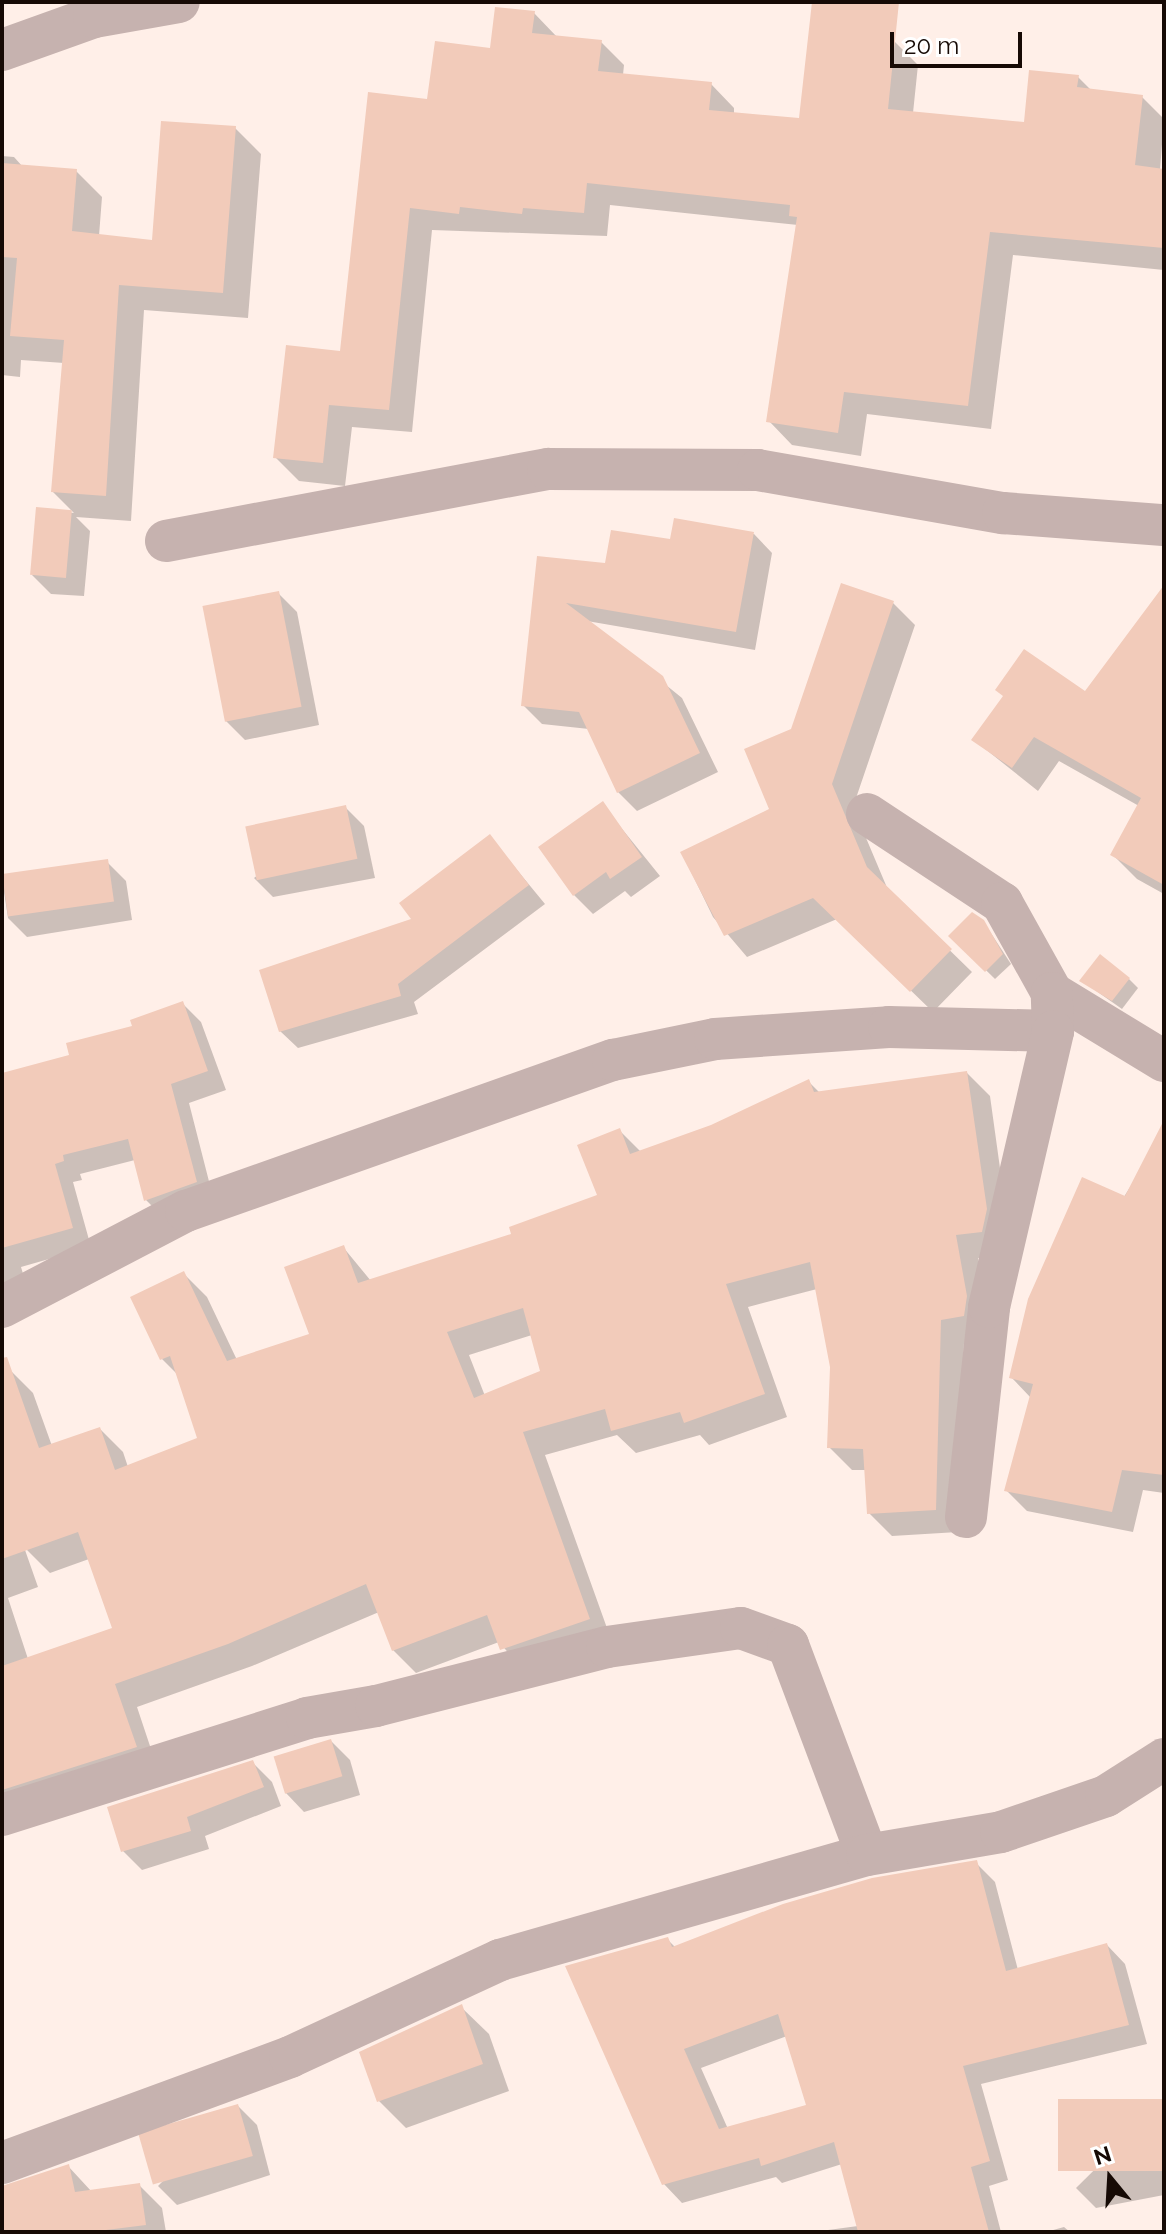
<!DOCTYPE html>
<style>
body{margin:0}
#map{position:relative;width:1166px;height:2234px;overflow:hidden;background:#ffefe8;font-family:Raleway,sans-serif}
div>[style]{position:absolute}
.shadow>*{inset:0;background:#0003}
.building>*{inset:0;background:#f2cbba;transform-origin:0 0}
.street>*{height:42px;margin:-21px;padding:0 21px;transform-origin:21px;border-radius:21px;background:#c6b2af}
span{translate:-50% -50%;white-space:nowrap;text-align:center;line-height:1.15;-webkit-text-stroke:7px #fff;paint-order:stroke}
.frame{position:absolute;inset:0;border:4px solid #160a05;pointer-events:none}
.north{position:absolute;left:1070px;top:2138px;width:80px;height:80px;-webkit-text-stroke:6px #fff;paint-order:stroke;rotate:342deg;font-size:22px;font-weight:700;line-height:32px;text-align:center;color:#160a05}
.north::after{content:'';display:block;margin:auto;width:28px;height:36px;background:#160a05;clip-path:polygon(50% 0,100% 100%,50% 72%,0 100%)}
.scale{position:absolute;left:890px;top:32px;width:132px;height:36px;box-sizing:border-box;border:4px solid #160a05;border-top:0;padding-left:10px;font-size:24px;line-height:28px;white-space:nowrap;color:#160a05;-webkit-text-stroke:6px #fff;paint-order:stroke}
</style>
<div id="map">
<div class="shadow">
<i style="clip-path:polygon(534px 13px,558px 38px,601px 42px,624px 65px,623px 75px,711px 84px,734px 108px,734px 114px,801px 120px,894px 41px,918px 65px,913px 113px,1025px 124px,1078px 77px,1092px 91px,1142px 97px,1164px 119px,1160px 170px,1164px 171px,1164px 270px,1013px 255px,991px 429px,867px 414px,861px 456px,792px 445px,769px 421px,798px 225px,610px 205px,607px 236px,432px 230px,412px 432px,352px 427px,345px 486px,299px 481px,275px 457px,341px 353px,429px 101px)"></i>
<i style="clip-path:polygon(235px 128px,261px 154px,248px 318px,144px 310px,131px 521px,76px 517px,90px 531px,84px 596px,51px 594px,32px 575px,38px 509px,74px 513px,53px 492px,64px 363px,21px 360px,20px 377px,2px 375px,2px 156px,14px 157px,23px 167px,76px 171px,102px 197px,99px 236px,154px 242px)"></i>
<i style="clip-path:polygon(754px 534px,772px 553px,755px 650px,587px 621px,682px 698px,718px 772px,637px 811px,618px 792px,589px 729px,542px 724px,523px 705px,538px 558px,607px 565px,672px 542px)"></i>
<i style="clip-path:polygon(842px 585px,893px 603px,915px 625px,853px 807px,888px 890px,972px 972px,933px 1012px,837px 919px,747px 957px,713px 917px,682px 853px,772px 810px)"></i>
<i style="clip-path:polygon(278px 593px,297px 612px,319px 725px,245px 740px,226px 721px)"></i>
<i style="clip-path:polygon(1164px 614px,1164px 894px,1137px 879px,1112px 854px,1139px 806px,1059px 761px,1038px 791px,974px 740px,1085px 694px)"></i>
<i style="clip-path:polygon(602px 804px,660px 876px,631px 897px,625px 891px,593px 914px,574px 895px)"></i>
<i style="clip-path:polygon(345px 807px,364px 826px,375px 878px,273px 897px,254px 878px)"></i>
<i style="clip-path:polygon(490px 837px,545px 904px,414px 1002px,418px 1014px,298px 1048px,280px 1031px,414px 920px)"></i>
<i style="clip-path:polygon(107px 862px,126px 881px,132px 920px,27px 937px,8px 918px,2px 878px)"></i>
<i style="clip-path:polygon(983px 921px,1011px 964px,995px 979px,951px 936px)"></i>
<i style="clip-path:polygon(1129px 979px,1138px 988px,1122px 1009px,1082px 981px)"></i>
<i style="clip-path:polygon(182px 1003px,201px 1022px,226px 1090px,189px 1103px,214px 1201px,165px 1219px,146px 1200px,135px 1160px,80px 1174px,82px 1180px,73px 1182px,91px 1247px,21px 1267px,27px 1287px,2px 1294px,2px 1075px,72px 1057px)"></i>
<i style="clip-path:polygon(evenodd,967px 1073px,990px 1096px,1009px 1233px,1004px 1255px,978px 1258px,989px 1320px,986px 1339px,964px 1343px,958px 1532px,892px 1536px,869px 1513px,866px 1470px,852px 1470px,829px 1447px,832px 1367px,817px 1289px,748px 1307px,787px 1417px,709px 1445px,700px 1435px,636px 1453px,617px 1435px,545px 1455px,612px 1642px,525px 1672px,499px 1642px,416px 1673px,393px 1650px,379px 1612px,252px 1666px,137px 1707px,158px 1770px,2px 1822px,2px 1527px,25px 1550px,38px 1587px,8px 1598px,28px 1659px,115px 1630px,89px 1559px,50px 1573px,27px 1550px,2px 1481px,2px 1373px,10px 1370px,33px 1393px,52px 1446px,100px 1429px,123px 1452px,128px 1467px,199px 1439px,179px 1376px,162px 1359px,184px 1274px,207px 1297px,237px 1360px,311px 1336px,343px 1247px,371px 1281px,514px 1236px,600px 1196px,619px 1130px,641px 1152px,712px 1127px,808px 1081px,820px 1093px,967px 1073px,532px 1335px,543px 1372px,485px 1396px,469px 1355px,532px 1335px)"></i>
<i style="clip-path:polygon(1164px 1133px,1164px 1493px,1143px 1490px,1133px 1532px,1027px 1511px,1006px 1490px,1031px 1398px,1011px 1377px)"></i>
<i style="clip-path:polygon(331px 1741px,350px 1760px,360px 1795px,304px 1812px,286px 1793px)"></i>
<i style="clip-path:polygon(253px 1763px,272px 1782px,281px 1806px,205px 1836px,209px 1849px,142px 1870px,123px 1851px)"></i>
<i style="clip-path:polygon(evenodd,976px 1863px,995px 1882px,1018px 1970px,1107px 1945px,1125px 1964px,1147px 2044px,981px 2084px,1008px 2180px,989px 2186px,1001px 2232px,813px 2232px,858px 2226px,842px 2164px,782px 2183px,776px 2177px,682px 2203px,664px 2184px,667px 1939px,675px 1947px,976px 1863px,787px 2036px,809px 2107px,728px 2129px,701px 2068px,787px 2036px)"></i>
<i style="clip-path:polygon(461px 2007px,489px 2034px,509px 2091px,406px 2128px,379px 2101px)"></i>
<i style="clip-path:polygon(1164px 2101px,1164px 2195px,1096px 2208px,1076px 2188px)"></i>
<i style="clip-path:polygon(238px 2106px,257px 2125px,270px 2175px,177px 2205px,158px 2186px)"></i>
<i style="clip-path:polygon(68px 2166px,92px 2192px,139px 2185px,162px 2208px,166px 2232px,2px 2232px,2px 2188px)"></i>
<i style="clip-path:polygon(1064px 2227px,1070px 2232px,1046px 2232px)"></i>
</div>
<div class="building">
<i style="clip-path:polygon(812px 2px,899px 2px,888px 109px,1024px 122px,1029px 70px,1079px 75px,1077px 87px,1143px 95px,1135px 165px,1164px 169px,1164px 248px,990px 232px,968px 406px,844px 392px,838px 433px,766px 422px,797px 217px,789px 216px,790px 205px,587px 183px,584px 213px,523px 208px,522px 214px,460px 207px,459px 214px,410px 208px,389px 410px,329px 405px,323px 463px,273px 458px,286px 345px,340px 351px,368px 92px,427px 99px,435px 41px,490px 48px,495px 7px,535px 11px,532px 33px,602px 40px,598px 71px,712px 82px,709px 110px,799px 118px)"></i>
<i style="clip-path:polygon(161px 121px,236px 126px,223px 293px,119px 285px,106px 496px,51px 492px,64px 340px,10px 336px,17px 258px,2px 257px,2px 163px,77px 169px,72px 231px,152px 240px)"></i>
<i style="left:36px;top:507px;width:36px;height:68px;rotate:5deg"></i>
<i style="clip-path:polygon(674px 518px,754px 532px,736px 632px,566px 603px,663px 676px,700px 753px,617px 793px,579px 712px,521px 706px,537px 556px,605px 563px,611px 530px,670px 539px)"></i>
<i style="clip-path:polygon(841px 583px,894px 601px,832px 784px,867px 867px,952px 949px,910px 992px,813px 898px,724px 936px,680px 852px,769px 809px,744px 749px,791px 729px)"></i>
<i style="clip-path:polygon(1164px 585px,1164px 885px,1110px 855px,1141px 798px,1034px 737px,1012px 768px,971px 740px,1003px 696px,995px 690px,1024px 649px,1085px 691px)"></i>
<i style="left:279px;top:591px;width:118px;height:78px;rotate:79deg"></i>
<i style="clip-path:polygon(603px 801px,642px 857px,610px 879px,606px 872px,573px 896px,538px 847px)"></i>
<i style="left:346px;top:805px;width:55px;height:103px;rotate:78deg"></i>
<i style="clip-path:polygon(490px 834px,529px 885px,398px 984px,401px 996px,279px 1032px,259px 970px,411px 919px,399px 903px)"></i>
<i style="left:108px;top:859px;width:43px;height:107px;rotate:82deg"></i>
<i style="clip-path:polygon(972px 912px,984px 920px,1003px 954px,985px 972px,948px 936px)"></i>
<i style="clip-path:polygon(1100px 954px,1130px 978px,1112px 1001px,1079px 981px)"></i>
<i style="clip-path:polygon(183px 1001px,208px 1071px,171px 1084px,197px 1182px,144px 1201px,128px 1139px,63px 1155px,64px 1161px,55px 1164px,73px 1228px,2px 1248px,2px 1073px,69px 1055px,66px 1043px,132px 1026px,130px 1020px)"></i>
<i style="clip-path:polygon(evenodd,967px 1071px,987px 1209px,982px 1232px,956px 1235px,967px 1296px,964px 1316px,941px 1320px,936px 1510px,867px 1514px,863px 1449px,827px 1448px,830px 1367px,810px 1262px,726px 1284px,765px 1394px,684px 1423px,680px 1412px,611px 1431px,605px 1409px,523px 1432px,590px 1619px,500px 1650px,487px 1615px,392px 1651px,366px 1584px,228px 1644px,115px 1684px,137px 1747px,2px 1790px,2px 1666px,112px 1628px,78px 1532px,2px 1559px,2px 1358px,7px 1357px,39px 1448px,100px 1427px,115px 1470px,197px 1438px,170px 1356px,160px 1360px,130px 1297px,184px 1271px,227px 1361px,309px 1334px,284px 1267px,344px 1245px,358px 1283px,511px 1234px,509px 1227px,597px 1195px,577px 1145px,620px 1128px,630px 1154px,711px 1125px,809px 1079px,814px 1092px,967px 1071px,523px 1308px,540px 1371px,474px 1398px,447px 1332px,523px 1308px)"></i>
<i style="clip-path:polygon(1164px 1120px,1164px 1475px,1122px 1470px,1112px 1512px,1004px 1491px,1033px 1384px,1009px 1378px,1028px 1299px,1082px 1177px,1125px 1196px)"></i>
<i style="left:331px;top:1739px;width:39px;height:60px;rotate:73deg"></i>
<i style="clip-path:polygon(253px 1760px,264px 1787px,187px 1817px,191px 1831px,121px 1852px,107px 1807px)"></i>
<i style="clip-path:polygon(evenodd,977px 1860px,1006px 1971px,1107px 1943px,1129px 2025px,963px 2066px,990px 2161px,971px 2167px,989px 2232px,858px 2232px,834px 2142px,761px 2166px,759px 2158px,662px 2185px,565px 1966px,668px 1937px,672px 1947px,783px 1904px,872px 1878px,977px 1860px,778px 2014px,806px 2105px,719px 2129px,684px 2049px,778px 2014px)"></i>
<i style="clip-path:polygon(462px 2004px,483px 2064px,377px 2102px,359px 2052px)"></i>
<i style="left:1164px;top:2099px;width:72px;height:106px;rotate:90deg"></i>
<i style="left:238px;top:2104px;width:54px;height:104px;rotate:74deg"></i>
<i style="clip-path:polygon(69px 2164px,75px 2192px,140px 2183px,146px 2225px,90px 2232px,2px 2232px,2px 2186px)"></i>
</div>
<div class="street">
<i style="left:2px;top:50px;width:98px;rotate:-19.7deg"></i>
<i style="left:94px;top:17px;width:86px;rotate:-10deg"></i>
<i style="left:166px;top:541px;width:389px;rotate:-10.7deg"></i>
<i style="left:548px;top:469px;width:210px;rotate:0.3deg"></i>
<i style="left:758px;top:470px;width:249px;rotate:10deg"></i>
<i style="left:1003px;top:513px;width:161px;rotate:4.3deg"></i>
<i style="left:867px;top:814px;width:162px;rotate:33.4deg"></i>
<i style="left:1002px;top:903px;width:103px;rotate:60.9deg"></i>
<i style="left:1052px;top:993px;width:131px;rotate:31.3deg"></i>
<i style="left:2px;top:1307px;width:208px;rotate:-27.6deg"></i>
<i style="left:186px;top:1211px;width:453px;rotate:-19.5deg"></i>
<i style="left:613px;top:1060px;width:104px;rotate:-11.6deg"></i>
<i style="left:715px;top:1039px;width:174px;rotate:-3.9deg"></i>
<i style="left:889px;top:1027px;width:164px;rotate:1.4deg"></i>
<i style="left:1053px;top:1031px;width:38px;rotate:-92deg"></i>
<i style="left:966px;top:1517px;width:211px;rotate:-83.7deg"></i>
<i style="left:989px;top:1307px;width:283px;rotate:-76.9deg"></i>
<i style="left:2px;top:1815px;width:320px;rotate:-17.6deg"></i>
<i style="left:307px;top:1718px;width:70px;rotate:-9.9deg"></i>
<i style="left:376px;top:1706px;width:238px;rotate:-14.3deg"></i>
<i style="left:607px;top:1647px;width:135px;rotate:-8.1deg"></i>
<i style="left:741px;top:1628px;width:50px;rotate:19.9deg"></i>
<i style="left:788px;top:1645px;width:224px;rotate:69.4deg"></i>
<i style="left:2px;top:2163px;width:307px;rotate:-20.2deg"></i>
<i style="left:290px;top:2057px;width:231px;rotate:-24.8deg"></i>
<i style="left:500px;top:1960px;width:382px;rotate:-16deg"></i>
<i style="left:867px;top:1855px;width:136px;rotate:-9.7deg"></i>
<i style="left:1001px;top:1832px;width:111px;rotate:-18.9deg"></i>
<i style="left:1106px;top:1796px;width:69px;rotate:-32.5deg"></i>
</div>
<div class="frame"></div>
<div class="north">N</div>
<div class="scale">20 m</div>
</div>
